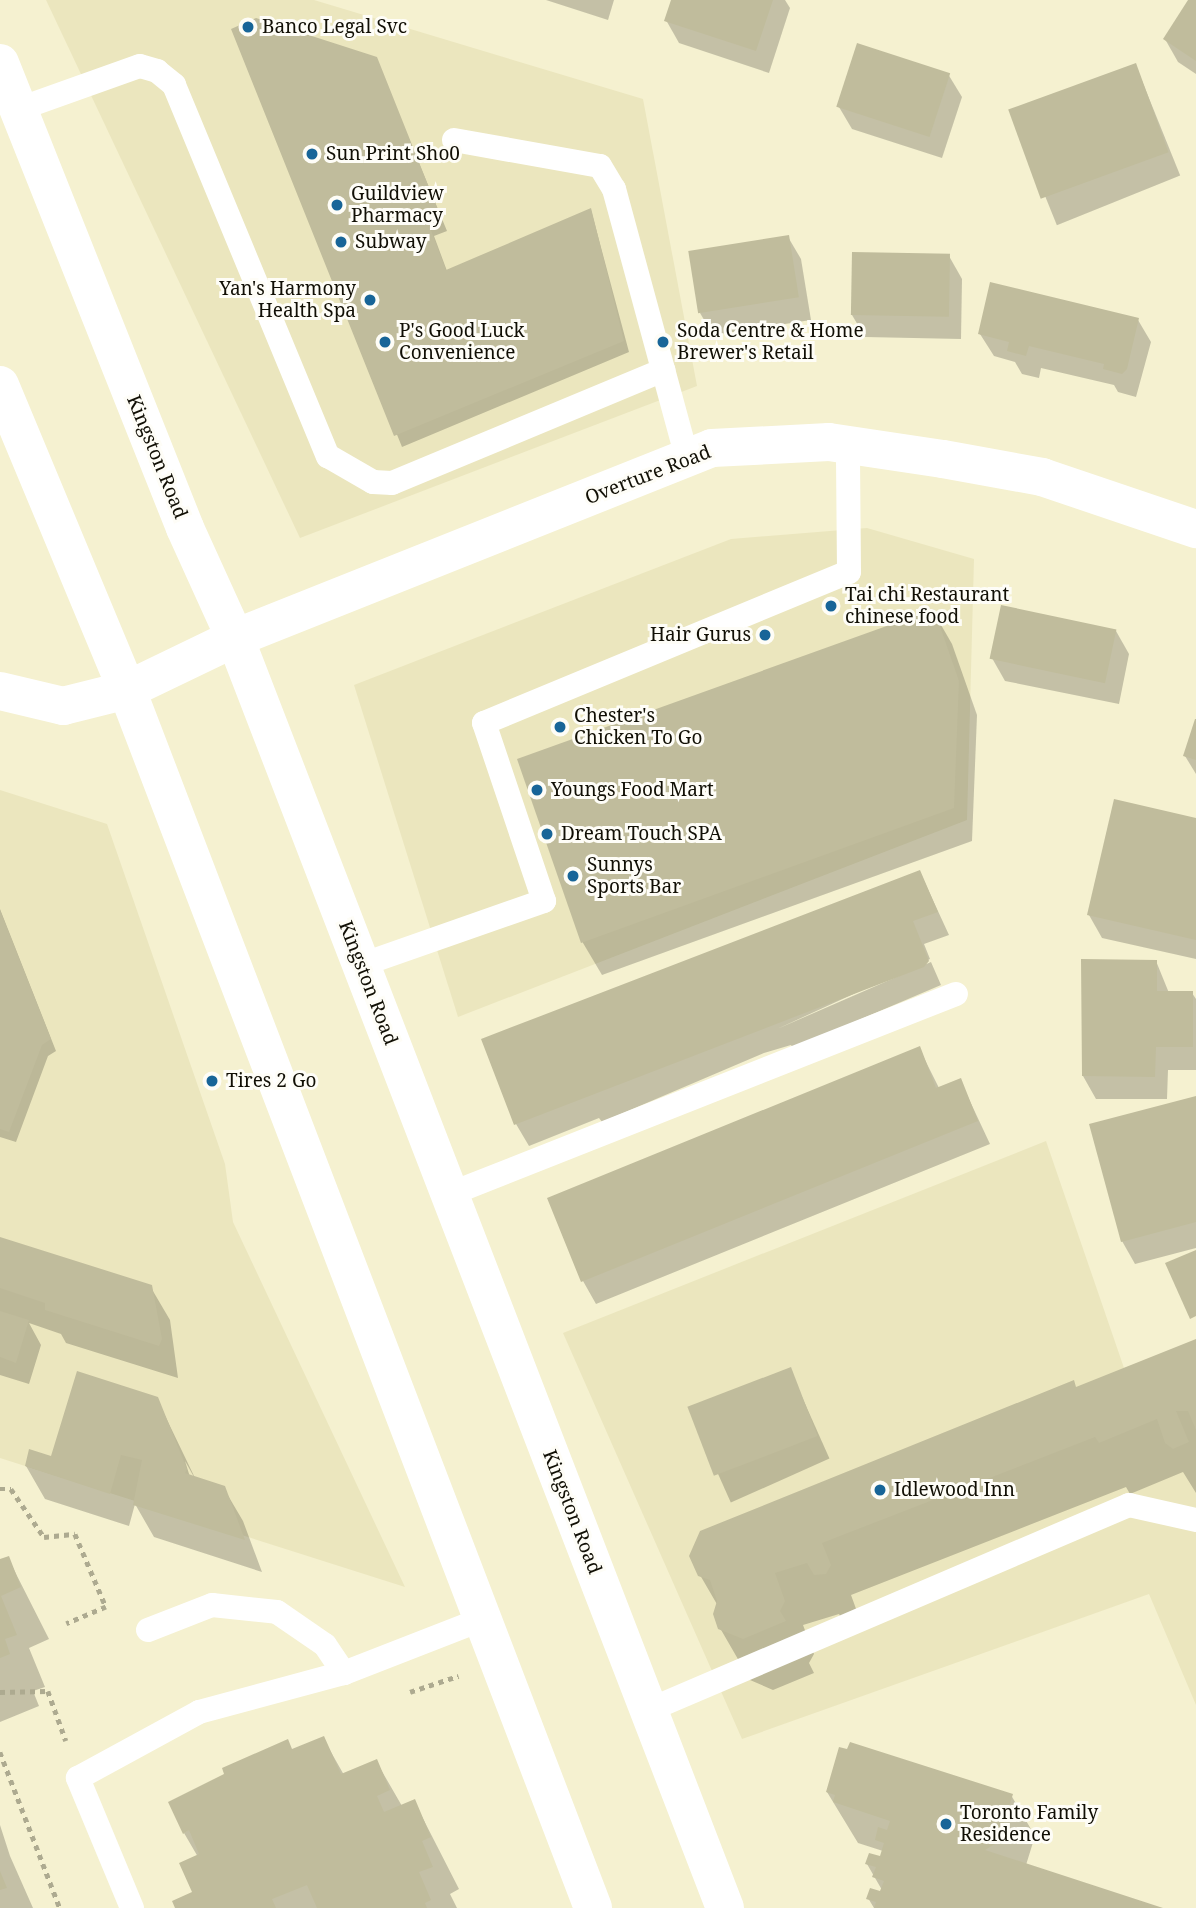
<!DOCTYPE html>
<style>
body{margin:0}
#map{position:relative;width:1196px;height:1908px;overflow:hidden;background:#f5f1d0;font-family:"Noto Serif",serif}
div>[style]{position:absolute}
.built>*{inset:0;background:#ebe6be}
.shadow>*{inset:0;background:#0003;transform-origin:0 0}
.building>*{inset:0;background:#c0bc9c;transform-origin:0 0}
.path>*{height:4.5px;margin-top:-2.25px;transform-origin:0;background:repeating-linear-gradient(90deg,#adaa90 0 5px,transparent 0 10px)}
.service>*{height:24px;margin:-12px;padding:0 12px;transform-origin:12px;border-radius:12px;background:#fff}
.minor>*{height:38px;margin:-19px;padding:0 19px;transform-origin:19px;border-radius:19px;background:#fff}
.primary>*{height:38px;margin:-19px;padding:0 19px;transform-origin:19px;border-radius:19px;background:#fff}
.dots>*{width:19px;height:19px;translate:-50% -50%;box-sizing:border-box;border:4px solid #fefdf7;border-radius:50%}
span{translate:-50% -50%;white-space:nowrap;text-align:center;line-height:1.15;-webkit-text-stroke:6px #fefdf7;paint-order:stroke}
.poi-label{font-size:19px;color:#110f05}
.left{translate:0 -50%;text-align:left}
.right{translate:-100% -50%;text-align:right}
.street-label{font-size:19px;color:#110f05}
</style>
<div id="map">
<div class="built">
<i style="clip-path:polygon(46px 0,314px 0,643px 99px,697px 386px,300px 538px)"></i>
<i style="clip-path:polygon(867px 528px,974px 559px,967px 820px,458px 1017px,354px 685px,731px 539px)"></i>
<i style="clip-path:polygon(0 790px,107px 824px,225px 1164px,233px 1222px,405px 1587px,0 1458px)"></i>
<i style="clip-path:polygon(1046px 1141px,1124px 1368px,1196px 1342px,1196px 1705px,1149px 1594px,742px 1739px,563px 1333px)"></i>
</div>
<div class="shadow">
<i style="clip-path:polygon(546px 0,614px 0,608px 20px)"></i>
<i style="clip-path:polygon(672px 0,785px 0,790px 8px,769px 73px,679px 43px,666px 20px)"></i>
<i style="clip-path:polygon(1190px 0,1196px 0,1196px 74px,1178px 62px,1165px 39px)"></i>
<i style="clip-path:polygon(233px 29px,376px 59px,447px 231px,434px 236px,447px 271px,591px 210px,629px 352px,402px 447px)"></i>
<i style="left:1136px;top:66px;width:118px;height:133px;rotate:68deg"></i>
<i style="clip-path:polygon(948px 74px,962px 97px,942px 158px,852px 129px,839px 107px)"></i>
<i style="clip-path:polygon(788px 237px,801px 259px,811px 320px,713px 335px,700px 313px)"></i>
<i style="clip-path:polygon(949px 256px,962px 279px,961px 339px,865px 337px,852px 315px)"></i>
<i style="clip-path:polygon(1138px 320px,1151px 342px,1136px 397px,1118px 392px,1114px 385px,1041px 368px,1039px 378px,1022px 374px,1015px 362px,994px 356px,980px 334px)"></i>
<i style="clip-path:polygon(933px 611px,952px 644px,977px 715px,972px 841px,602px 975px,583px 943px,519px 760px)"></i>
<i style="clip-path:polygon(1116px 631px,1129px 654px,1119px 704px,1005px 681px,992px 658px)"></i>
<i style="clip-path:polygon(1196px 723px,1196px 774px,1185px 756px)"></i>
<i style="clip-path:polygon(1196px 820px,1196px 959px,1102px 938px,1089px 915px)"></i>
<i style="clip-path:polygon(920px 872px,949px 935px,924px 944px,930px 959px,777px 1029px,931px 962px,941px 985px,793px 1048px,791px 1045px,764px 1053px,602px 1122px,599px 1118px,529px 1146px,516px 1124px)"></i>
<i style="clip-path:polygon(0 909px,56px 1051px,48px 1056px,16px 1142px,0 1137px)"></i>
<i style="clip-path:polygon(1156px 961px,1169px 993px,1192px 993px,1196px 999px,1196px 1070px,1168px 1070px,1167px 1099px,1096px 1099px,1083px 1076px)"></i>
<i style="clip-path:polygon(919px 1048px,939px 1088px,960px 1080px,990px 1144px,596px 1304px,583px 1281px)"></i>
<i style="clip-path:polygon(1196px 1098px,1196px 1248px,1135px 1264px,1122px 1241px)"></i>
<i style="clip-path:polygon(0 1238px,150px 1286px,170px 1320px,178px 1378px,66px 1343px,61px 1334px,29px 1323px,41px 1345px,29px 1384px,0 1375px)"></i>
<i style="clip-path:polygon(1196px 1340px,1196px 1493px,1183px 1472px,1130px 1494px,1126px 1487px,851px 1595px,859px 1617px,845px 1626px,839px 1614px,803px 1625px,814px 1654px,809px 1663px,814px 1673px,773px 1690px,750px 1680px,720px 1628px,718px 1606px,700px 1575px,1076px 1388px)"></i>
<i style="left:790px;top:1370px;width:97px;height:108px;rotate:66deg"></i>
<i style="clip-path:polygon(evenodd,157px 1399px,195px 1478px,223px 1487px,243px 1521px,262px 1572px,154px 1537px,135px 1504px,129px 1526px,45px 1499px,26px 1466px,52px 1458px,157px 1399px,185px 1461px,194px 1477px,190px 1477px,185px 1461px)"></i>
<i style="clip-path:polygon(8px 1558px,49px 1639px,29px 1648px,45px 1687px,33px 1691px,39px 1706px,0 1722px,0 1561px)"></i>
<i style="clip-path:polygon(323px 1738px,344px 1775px,376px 1761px,402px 1806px,414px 1801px,459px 1889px,450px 1894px,457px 1908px,177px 1908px,195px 1893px,198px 1857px,184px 1833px,293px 1751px)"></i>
<i style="clip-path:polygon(827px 1792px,1011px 1795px,1035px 1836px,1026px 1865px,1160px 1908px,874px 1908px,868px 1898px,882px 1890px,867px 1864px,881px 1859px,883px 1851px,858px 1843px)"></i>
<i style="clip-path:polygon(0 1825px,10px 1856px,33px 1908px,0 1908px)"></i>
</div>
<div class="building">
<i style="clip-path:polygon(671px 0,773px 0,756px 51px,664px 21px)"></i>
<i style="clip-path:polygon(1188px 0,1196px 0,1196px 61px,1163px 39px)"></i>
<i style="clip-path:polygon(256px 18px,377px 57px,442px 220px,429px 225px,446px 270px,591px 208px,624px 341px,394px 436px,231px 29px)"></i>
<i style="left:857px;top:43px;width:98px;height:67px;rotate:18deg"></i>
<i style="left:1136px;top:63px;width:95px;height:136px;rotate:70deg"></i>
<i style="left:789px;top:235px;width:63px;height:102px;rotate:81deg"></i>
<i style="left:852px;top:252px;width:98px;height:63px;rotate:1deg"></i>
<i style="clip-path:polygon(990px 282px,1139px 318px,1127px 369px,1122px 374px,1103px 369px,1104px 364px,1029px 346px,1026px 356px,1007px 351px,1009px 342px,978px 334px)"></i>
<i style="left:1001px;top:605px;width:118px;height:55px;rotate:12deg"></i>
<i style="clip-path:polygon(934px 609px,959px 681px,954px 808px,581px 943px,517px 759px)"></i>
<i style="clip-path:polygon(1195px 719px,1196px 719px,1196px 760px,1183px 756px)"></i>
<i style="clip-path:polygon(1114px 799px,1196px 818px,1196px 940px,1087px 915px)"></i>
<i style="clip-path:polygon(920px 870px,938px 912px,913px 921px,929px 961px,924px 967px,514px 1125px,481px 1039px)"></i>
<i style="clip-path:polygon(0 910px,51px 1039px,42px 1045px,9px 1132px,0 1129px)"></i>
<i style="clip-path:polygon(1081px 959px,1157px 960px,1157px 991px,1193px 991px,1193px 1047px,1156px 1047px,1155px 1077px,1082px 1076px)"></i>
<i style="clip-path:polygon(920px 1046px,936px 1088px,961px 1078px,978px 1121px,581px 1282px,547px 1198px)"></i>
<i style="clip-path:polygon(1196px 1096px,1196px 1222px,1121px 1242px,1089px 1124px)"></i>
<i style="clip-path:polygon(0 1237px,152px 1285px,162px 1339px,159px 1346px,45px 1310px,45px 1303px,0 1288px)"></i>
<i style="clip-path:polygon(1196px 1250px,1196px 1316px,1190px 1319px,1165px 1263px)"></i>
<i style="clip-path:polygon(0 1311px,29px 1320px,16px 1363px,0 1357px)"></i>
<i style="clip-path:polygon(1196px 1339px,1196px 1430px,1188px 1411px,1176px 1411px,1189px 1442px,1173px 1449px,1165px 1443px,1157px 1419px,1099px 1443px,1095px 1437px,822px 1543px,831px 1565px,826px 1574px,814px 1575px,807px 1563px,775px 1573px,785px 1601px,780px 1611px,786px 1621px,743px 1639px,718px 1629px,713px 1614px,717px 1601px,710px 1580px,698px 1576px,689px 1556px,700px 1531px,1074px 1380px,1076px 1387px)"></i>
<i style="left:791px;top:1367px;width:74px;height:111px;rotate:69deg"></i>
<i style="clip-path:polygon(77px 1371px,158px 1397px,187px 1469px,185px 1473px,225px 1486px,245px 1540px,133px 1505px,142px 1460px,121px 1455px,110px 1494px,25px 1466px,29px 1449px,51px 1456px)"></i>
<i style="clip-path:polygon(9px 1556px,21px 1587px,1px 1596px,17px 1635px,5px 1639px,10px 1654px,0 1658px,0 1559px)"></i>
<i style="clip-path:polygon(324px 1736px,341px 1774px,377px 1759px,390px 1790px,377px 1796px,384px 1812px,415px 1799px,431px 1837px,422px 1841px,433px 1867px,419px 1872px,431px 1900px,425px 1903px,427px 1908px,317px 1908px,307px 1885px,272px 1899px,276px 1908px,175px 1908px,172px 1901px,192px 1892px,179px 1863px,199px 1854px,189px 1830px,183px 1834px,168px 1802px,224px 1774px,222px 1768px,288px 1739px,292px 1749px)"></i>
<i style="clip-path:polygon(850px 1742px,1013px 1794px,998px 1842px,985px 1850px,1163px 1908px,874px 1908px,876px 1902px,866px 1899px,870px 1888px,880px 1891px,884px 1881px,872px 1877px,876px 1867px,865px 1864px,869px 1853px,880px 1856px,884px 1843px,875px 1840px,878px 1827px,887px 1830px,890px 1821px,833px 1802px,835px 1795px,826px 1792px,839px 1747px,847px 1749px)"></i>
<i style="clip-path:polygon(0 1871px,7px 1888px,0 1890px)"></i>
</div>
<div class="path">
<i style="left:0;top:1489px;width:11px"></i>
<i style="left:11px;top:1489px;width:58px;rotate:55.5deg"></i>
<i style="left:44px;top:1537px;width:31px;rotate:-6deg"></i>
<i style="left:75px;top:1534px;width:79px;rotate:67deg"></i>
<i style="left:106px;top:1607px;width:43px;rotate:157deg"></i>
<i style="left:0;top:1692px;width:48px;rotate:-1.2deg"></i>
<i style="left:48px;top:1691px;width:53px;rotate:70.2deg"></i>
<i style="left:410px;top:1692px;width:51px;rotate:-18.4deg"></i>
<i style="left:0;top:1752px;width:167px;rotate:69deg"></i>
</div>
<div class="service">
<i style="left:19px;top:109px;width:128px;rotate:-19.6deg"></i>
<i style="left:140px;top:66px;width:18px;rotate:16deg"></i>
<i style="left:157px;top:71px;width:22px;rotate:39deg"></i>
<i style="left:174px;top:85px;width:402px;rotate:67.5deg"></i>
<i style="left:328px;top:456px;width:52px;rotate:30deg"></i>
<i style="left:373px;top:482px;width:19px;rotate:3deg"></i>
<i style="left:392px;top:483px;width:294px;rotate:-22.6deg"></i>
<i style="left:454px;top:140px;width:148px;rotate:10.1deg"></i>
<i style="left:600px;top:166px;width:27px;rotate:59deg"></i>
<i style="left:614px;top:189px;width:279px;rotate:74.8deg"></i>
<i style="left:361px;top:965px;width:194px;rotate:-19.3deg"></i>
<i style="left:544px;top:901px;width:188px;rotate:-108.6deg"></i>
<i style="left:484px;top:723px;width:395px;rotate:-22.5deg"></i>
<i style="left:849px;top:572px;width:127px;rotate:-90.5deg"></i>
<i style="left:450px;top:1194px;width:544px;rotate:-21.57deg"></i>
<i style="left:148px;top:1630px;width:69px;rotate:-21.3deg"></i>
<i style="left:212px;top:1605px;width:65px;rotate:6.1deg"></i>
<i style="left:277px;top:1612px;width:58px;rotate:34.5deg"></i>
<i style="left:325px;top:1645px;width:34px;rotate:56deg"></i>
<i style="left:649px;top:1710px;width:522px;rotate:-23.13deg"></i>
<i style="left:1129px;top:1505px;width:69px;rotate:12.6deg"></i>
<i style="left:132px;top:1908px;width:141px;rotate:-112.6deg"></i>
<i style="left:78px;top:1778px;width:138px;rotate:-28.6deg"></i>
<i style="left:199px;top:1712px;width:150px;rotate:-15.1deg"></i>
<i style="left:344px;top:1673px;width:146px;rotate:-21.3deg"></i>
</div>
<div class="minor">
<i style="left:0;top:691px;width:65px;rotate:13.4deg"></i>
<i style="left:63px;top:706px;width:66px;rotate:-14deg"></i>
<i style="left:127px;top:690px;width:120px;rotate:-25.7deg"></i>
<i style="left:235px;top:638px;width:513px;rotate:-21.72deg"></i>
<i style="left:712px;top:448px;width:117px;rotate:-2.9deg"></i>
<i style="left:829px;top:442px;width:115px;rotate:8.5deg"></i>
<i style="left:943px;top:459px;width:101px;rotate:10.3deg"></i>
<i style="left:1042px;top:477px;width:163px;rotate:18.7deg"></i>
</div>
<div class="primary">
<i style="left:0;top:63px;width:500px;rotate:68.3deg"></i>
<i style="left:185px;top:528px;width:121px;rotate:65.6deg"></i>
<i style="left:235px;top:638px;width:1361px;rotate:68.9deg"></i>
<i style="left:0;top:385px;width:330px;rotate:67.4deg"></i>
<i style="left:127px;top:690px;width:1304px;rotate:69.06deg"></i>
</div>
<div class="dots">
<i style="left:248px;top:27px;background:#186598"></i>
<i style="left:312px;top:154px;background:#186598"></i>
<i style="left:337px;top:205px;background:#186598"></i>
<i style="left:341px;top:242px;background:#186598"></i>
<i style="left:370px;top:300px;background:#186598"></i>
<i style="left:385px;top:342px;background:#186598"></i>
<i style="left:663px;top:342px;background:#186598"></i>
<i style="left:831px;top:606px;background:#186598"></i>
<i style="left:765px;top:635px;background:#186598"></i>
<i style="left:560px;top:727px;background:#186598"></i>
<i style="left:537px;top:790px;background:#186598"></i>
<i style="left:547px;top:834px;background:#186598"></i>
<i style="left:573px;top:876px;background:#186598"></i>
<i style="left:212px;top:1081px;background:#186598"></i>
<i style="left:880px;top:1490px;background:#186598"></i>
<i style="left:946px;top:1824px;background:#186598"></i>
</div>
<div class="poi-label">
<span class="left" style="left:262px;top:27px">Banco Legal Svc</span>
<span class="left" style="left:326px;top:154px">Sun Print Sho0</span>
<span class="left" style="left:351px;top:205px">Guildview<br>Pharmacy</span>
<span class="left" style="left:355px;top:242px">Subway</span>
<span class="right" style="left:356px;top:300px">Yan's Harmony<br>Health Spa</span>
<span class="left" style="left:399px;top:342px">P's Good Luck<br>Convenience</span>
<span class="left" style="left:677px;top:342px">Soda Centre &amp; Home<br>Brewer's Retail</span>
<span class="left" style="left:845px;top:606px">Tai chi Restaurant<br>chinese food</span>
<span class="right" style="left:751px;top:635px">Hair Gurus</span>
<span class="left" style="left:574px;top:727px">Chester's<br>Chicken To Go</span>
<span class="left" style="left:551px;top:790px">Youngs Food Mart</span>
<span class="left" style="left:561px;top:834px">Dream Touch SPA</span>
<span class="left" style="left:587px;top:876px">Sunnys<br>Sports Bar</span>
<span class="left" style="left:226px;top:1081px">Tires 2 Go</span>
<span class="left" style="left:894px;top:1490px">Idlewood Inn</span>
<span class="left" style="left:960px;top:1824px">Toronto Family<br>Residence</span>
</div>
<div class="street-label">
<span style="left:157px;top:457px;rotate:68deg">Kingston Road</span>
<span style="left:648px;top:475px;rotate:-21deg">Overture Road</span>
<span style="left:368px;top:983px;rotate:69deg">Kingston Road</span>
<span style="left:572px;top:1512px;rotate:69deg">Kingston Road</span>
</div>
</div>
